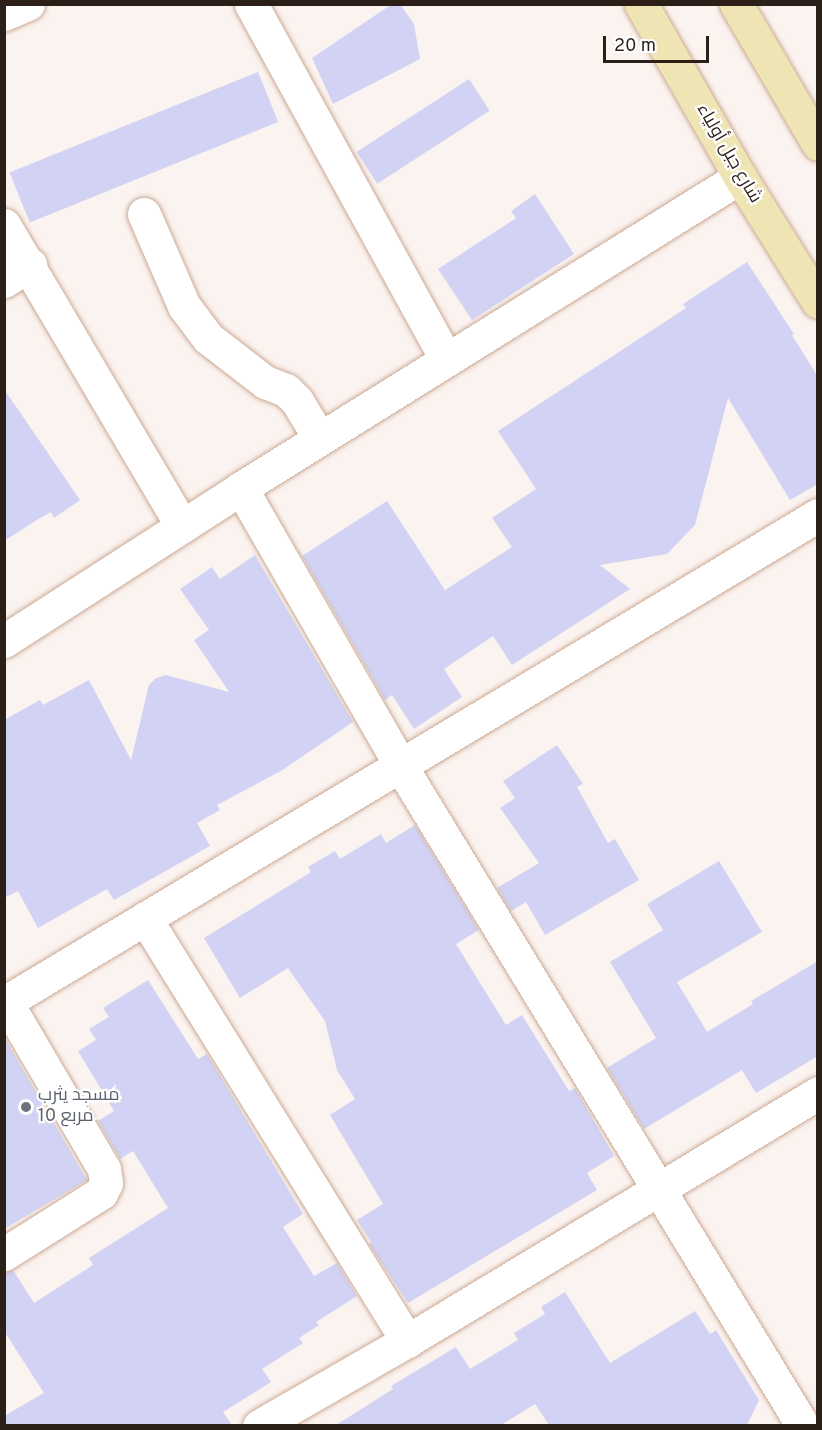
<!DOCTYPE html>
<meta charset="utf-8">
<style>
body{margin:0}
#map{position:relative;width:822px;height:1430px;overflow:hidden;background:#fbf3ef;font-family:Overpass,Cairo,sans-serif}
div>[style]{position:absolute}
.building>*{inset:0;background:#d2d3f4;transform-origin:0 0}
.roads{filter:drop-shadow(0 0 2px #ccaa95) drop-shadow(0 0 2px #ccaa95)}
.minor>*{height:33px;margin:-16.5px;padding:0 16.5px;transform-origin:16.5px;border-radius:16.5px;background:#fff}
.major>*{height:33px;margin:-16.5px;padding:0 16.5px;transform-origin:16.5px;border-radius:16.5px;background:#efe4b4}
.dots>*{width:16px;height:16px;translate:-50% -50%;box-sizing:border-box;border:3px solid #fff;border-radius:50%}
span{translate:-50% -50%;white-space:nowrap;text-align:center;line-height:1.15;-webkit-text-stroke:4.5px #fff;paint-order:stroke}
.street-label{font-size:18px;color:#2c1f18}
.worship-label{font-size:18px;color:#5b616d}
.left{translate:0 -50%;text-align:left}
.frame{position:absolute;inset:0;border:6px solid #2c1f18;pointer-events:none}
.scale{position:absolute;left:603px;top:36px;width:106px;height:27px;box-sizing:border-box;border:3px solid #2c1f18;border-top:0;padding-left:8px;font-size:18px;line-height:21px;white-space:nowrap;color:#2c1f18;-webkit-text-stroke:4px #fff;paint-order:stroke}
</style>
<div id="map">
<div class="building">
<i style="clip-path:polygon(392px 4px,400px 4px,414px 24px,420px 59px,333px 104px,312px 58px)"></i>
<i style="left:258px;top:72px;width:54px;height:268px;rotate:68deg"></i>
<i style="left:469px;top:79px;width:38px;height:134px;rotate:57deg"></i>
<i style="clip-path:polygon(535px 194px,574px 254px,472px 320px,438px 269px,516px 218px,511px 211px)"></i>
<i style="clip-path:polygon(747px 262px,794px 334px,792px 335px,818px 377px,818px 484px,790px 500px,728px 398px,695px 525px,667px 554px,600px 565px,630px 589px,512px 665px,493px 636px,444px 669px,462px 697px,414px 729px,392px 695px,385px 700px,302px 556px,387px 501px,445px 590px,512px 547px,492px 518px,536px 489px,498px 431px,686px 308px,683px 304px)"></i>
<i style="clip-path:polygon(4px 389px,80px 500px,54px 518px,51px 512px,40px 518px,4px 541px)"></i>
<i style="clip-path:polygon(255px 555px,353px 722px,281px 771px,217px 805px,220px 810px,197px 823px,210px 846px,114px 900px,107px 889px,38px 928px,18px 891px,4px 898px,4px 720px,40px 700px,43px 705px,89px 680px,131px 760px,149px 685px,156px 678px,166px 675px,229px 692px,194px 640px,209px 630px,180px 589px,212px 567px,220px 579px)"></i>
<i style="clip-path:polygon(557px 745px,583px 784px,577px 787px,608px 843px,615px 839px,639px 880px,545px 935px,526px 902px,511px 911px,497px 888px,539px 863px,500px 808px,515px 798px,503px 781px)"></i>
<i style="clip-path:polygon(415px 825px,479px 930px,456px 944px,506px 1025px,522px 1015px,569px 1091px,575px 1088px,614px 1156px,587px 1173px,597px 1190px,408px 1303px,369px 1244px,371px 1242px,357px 1220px,383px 1204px,330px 1115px,355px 1099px,337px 1070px,325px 1021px,288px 968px,240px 998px,204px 938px,311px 872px,308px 867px,335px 851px,340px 859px,381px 834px,386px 843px)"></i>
<i style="clip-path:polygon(719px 861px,762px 932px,677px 982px,707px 1032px,753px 1004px,751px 1001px,818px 961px,818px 1056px,756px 1093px,742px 1070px,644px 1129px,607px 1068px,656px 1038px,610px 962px,663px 930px,647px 904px)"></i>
<i style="clip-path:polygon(148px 980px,198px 1059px,207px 1054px,303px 1214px,283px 1227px,314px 1276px,337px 1263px,357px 1296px,316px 1322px,319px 1325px,299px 1338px,303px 1343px,262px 1369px,271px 1382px,223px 1412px,232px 1425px,4px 1425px,4px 1416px,44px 1393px,4px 1331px,4px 1273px,13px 1270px,34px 1303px,93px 1265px,89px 1258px,168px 1208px,133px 1151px,120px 1159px,98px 1121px,114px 1111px,78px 1051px,96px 1040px,89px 1029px,109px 1017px,103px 1008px)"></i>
<i style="clip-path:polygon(4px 1037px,87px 1180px,4px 1229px)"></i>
<i style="clip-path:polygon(565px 1292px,610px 1363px,695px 1311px,710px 1334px,716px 1330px,759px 1400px,747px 1425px,549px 1425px,535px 1404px,501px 1425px,336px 1425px,393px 1389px,391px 1386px,456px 1347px,470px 1369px,518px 1340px,514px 1333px,545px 1314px,541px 1307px)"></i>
</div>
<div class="roads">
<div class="minor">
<i style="left:251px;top:4px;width:406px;rotate:61.2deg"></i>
<i style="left:4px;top:14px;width:26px;rotate:-23deg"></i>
<i style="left:144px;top:214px;width:100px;rotate:66.5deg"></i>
<i style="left:184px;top:306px;width:40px;rotate:53deg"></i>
<i style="left:208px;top:338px;width:72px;rotate:37.7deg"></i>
<i style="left:265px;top:382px;width:22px;rotate:21deg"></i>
<i style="left:286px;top:390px;width:16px;rotate:45deg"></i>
<i style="left:297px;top:401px;width:44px;rotate:58.8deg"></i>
<i style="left:4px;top:225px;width:350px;rotate:59.4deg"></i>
<i style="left:4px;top:281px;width:31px;rotate:-32deg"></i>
<i style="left:241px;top:488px;width:319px;rotate:60.1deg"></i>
<i style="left:400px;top:765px;width:774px;rotate:58.63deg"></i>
<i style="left:4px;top:641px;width:282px;rotate:-32.8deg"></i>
<i style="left:241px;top:488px;width:588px;rotate:-31.93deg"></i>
<i style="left:145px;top:918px;width:498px;rotate:58.2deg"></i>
<i style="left:4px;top:1003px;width:949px;rotate:-30.94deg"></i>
<i style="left:4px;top:1254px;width:115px;rotate:-32.2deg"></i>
<i style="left:101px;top:1193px;width:11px;rotate:-63deg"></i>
<i style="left:106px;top:1183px;width:14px;rotate:-98deg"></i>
<i style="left:104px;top:1169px;width:194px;rotate:-120.4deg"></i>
<i style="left:259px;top:1426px;width:171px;rotate:-29.9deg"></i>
<i style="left:407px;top:1341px;width:480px;rotate:-31.1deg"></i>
</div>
<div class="major">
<i style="left:641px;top:4px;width:199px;rotate:60.2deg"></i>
<i style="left:740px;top:177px;width:147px;rotate:58deg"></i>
<i style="left:736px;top:4px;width:162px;rotate:59.6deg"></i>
</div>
</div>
<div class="dots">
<i style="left:26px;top:1107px;background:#6b7280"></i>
</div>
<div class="street-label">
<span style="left:728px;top:154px;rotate:60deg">شارع جبل أولياء</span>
</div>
<div class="worship-label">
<span class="left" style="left:38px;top:1107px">مسجد يثرب<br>مربع 10</span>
</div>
<div class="frame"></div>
<div class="scale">20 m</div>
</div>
